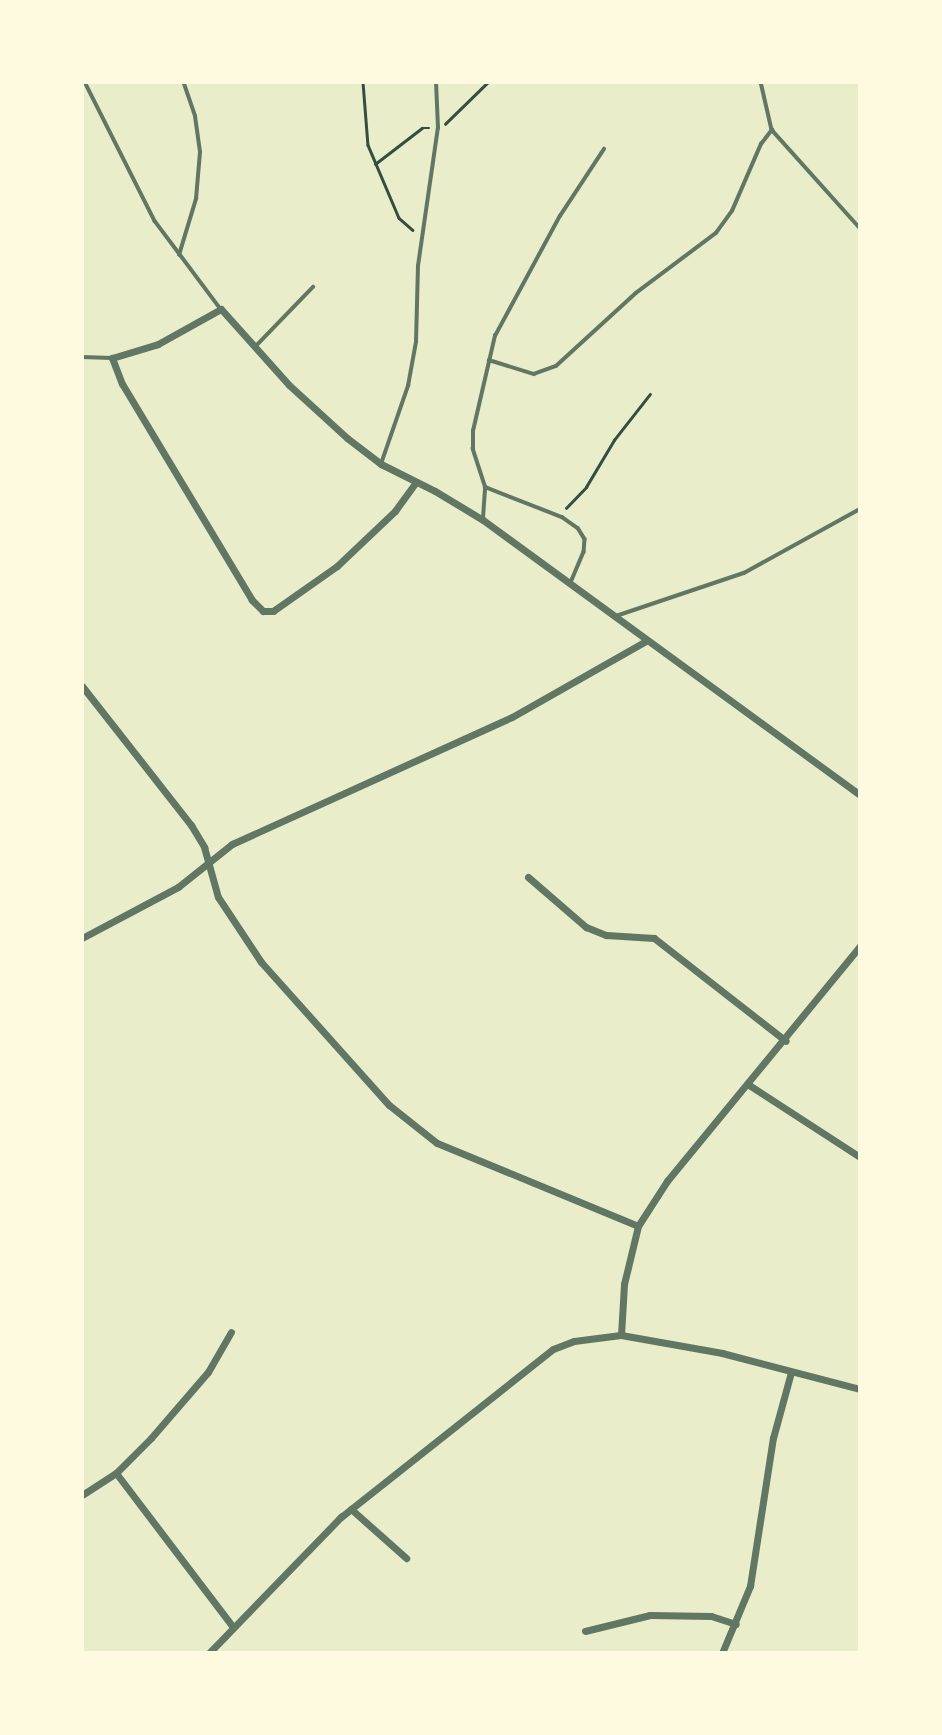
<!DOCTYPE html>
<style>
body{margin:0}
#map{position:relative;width:942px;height:1735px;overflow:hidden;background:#e9edc9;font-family:Spectral,serif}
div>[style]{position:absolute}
.path>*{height:2.5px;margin:-1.25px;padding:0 1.25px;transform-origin:1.25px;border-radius:1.25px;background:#344e41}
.service>*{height:3.5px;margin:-1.75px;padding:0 1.75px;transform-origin:1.75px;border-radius:1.75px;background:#617663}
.minor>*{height:7px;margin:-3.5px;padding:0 3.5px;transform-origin:3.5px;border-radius:3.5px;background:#617663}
span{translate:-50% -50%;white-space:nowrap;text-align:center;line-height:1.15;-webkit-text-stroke:7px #fefae0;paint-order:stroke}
.frame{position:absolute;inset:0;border:84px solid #fefae0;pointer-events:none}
</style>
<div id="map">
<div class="path">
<i style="left:363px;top:82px;width:63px;rotate:85.5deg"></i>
<i style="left:368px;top:145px;width:79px;rotate:67deg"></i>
<i style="left:399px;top:218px;width:18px;rotate:41deg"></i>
<i style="left:445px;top:124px;width:60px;rotate:-44.3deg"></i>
<i style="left:375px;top:164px;width:59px;rotate:-37.5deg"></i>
<i style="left:422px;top:128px;width:7px"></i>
<i style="left:566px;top:508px;width:29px;rotate:-46deg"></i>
<i style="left:586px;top:487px;width:55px;rotate:-59.2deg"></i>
<i style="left:614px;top:440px;width:58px;rotate:-52deg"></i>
</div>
<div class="service">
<i style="left:85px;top:82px;width:156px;rotate:63.3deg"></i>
<i style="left:155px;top:221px;width:109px;rotate:53.2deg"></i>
<i style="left:761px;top:82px;width:49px;rotate:77.1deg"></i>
<i style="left:772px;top:130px;width:132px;rotate:48.1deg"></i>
<i style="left:179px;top:255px;width:59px;rotate:-73.1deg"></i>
<i style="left:196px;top:199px;width:47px;rotate:-85.1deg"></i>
<i style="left:200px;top:152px;width:36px;rotate:-98deg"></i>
<i style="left:195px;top:116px;width:36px;rotate:-109deg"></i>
<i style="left:256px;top:346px;width:82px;rotate:-46deg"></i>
<i style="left:82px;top:357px;width:30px;rotate:2deg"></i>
<i style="left:489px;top:360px;width:47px;rotate:17.3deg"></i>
<i style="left:534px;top:374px;width:23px;rotate:-20deg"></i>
<i style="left:556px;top:366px;width:108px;rotate:-42.4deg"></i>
<i style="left:636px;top:293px;width:100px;rotate:-36.9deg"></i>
<i style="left:716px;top:233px;width:27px;rotate:-54deg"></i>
<i style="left:732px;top:211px;width:73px;rotate:-66.6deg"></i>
<i style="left:761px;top:144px;width:18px;rotate:-52deg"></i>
<i style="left:381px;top:464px;width:83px;rotate:-70.9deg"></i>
<i style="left:408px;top:386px;width:45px;rotate:-79.7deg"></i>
<i style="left:416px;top:342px;width:76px;rotate:-88.5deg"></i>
<i style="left:418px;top:266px;width:139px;rotate:-81.8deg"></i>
<i style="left:438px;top:128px;width:46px;rotate:-92.5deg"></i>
<i style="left:485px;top:487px;width:83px;rotate:21.3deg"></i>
<i style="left:562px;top:517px;width:19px;rotate:35deg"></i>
<i style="left:578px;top:528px;width:13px;rotate:58deg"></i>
<i style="left:585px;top:539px;width:13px;rotate:94deg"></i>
<i style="left:584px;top:552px;width:34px;rotate:113deg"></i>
<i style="left:483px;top:518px;width:31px;rotate:-86deg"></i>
<i style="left:485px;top:487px;width:40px;rotate:-108deg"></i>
<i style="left:473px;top:449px;width:18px;rotate:-90deg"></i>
<i style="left:473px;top:431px;width:98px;rotate:-77deg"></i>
<i style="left:495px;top:336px;width:136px;rotate:-61.6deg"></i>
<i style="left:560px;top:216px;width:80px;rotate:-56.7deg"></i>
<i style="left:616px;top:616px;width:135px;rotate:-18.6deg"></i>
<i style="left:744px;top:573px;width:132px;rotate:-28.9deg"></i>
</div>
<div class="minor">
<i style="left:416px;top:482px;width:36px;rotate:126deg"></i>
<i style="left:395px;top:511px;width:80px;rotate:136.5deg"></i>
<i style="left:337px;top:566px;width:78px;rotate:144.9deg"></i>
<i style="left:273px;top:611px;width:10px;rotate:180deg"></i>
<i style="left:263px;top:611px;width:16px;rotate:-135deg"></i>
<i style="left:252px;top:600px;width:252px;rotate:-121deg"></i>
<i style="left:122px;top:384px;width:28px;rotate:-111deg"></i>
<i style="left:112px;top:358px;width:48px;rotate:-16.9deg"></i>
<i style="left:158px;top:344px;width:72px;rotate:-29.1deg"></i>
<i style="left:221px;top:309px;width:102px;rotate:48.2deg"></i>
<i style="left:289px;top:385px;width:79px;rotate:42.4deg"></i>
<i style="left:347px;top:438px;width:43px;rotate:37.4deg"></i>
<i style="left:381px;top:464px;width:60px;rotate:26.6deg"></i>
<i style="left:435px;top:491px;width:56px;rotate:31.1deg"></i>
<i style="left:483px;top:520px;width:467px;rotate:36.1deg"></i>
<i style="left:82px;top:686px;width:177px;rotate:51.9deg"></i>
<i style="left:191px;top:825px;width:26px;rotate:59deg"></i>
<i style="left:204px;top:847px;width:52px;rotate:74.4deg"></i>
<i style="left:218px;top:897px;width:78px;rotate:56.5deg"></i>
<i style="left:261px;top:962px;width:192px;rotate:48.2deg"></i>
<i style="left:389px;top:1105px;width:61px;rotate:38.4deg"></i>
<i style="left:437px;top:1143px;width:217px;rotate:22.4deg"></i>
<i style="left:528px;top:877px;width:77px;rotate:40.8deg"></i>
<i style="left:586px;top:927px;width:22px;rotate:22deg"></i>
<i style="left:606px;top:935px;width:48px;rotate:3.6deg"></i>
<i style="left:654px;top:938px;width:167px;rotate:38deg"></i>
<i style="left:82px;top:938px;width:109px;rotate:-28deg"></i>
<i style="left:178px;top:887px;width:69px;rotate:-38.5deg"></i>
<i style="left:232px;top:844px;width:307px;rotate:-24.4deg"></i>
<i style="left:512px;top:717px;width:154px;rotate:-29.6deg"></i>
<i style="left:749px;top:1085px;width:132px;rotate:33deg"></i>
<i style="left:621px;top:1335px;width:51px;rotate:-86.6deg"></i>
<i style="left:624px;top:1284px;width:60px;rotate:-76.4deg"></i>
<i style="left:638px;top:1226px;width:54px;rotate:-57.2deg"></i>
<i style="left:667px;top:1181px;width:304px;rotate:-50.6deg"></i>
<i style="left:116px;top:1473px;width:193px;rotate:52.8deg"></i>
<i style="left:82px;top:1495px;width:40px;rotate:-32.9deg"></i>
<i style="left:116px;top:1473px;width:49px;rotate:-45deg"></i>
<i style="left:151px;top:1438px;width:87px;rotate:-49.2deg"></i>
<i style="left:208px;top:1372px;width:46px;rotate:-60.1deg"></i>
<i style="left:351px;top:1509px;width:74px;rotate:41.7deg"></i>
<i style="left:585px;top:1631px;width:67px;rotate:-13.8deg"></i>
<i style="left:650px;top:1615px;width:61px;rotate:0.9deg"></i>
<i style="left:711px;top:1616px;width:26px;rotate:18deg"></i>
<i style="left:209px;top:1653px;width:190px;rotate:-45.9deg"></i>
<i style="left:341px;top:1517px;width:270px;rotate:-38.4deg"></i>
<i style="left:553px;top:1349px;width:22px;rotate:-21deg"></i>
<i style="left:574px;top:1341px;width:47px;rotate:-7.3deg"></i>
<i style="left:621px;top:1335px;width:103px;rotate:10.1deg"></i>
<i style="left:722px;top:1353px;width:143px;rotate:14.6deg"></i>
<i style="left:722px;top:1653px;width:73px;rotate:-67.3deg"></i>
<i style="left:750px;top:1586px;width:150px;rotate:-81.2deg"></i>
<i style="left:773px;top:1438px;width:68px;rotate:-74.7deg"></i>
</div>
<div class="frame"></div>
</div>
